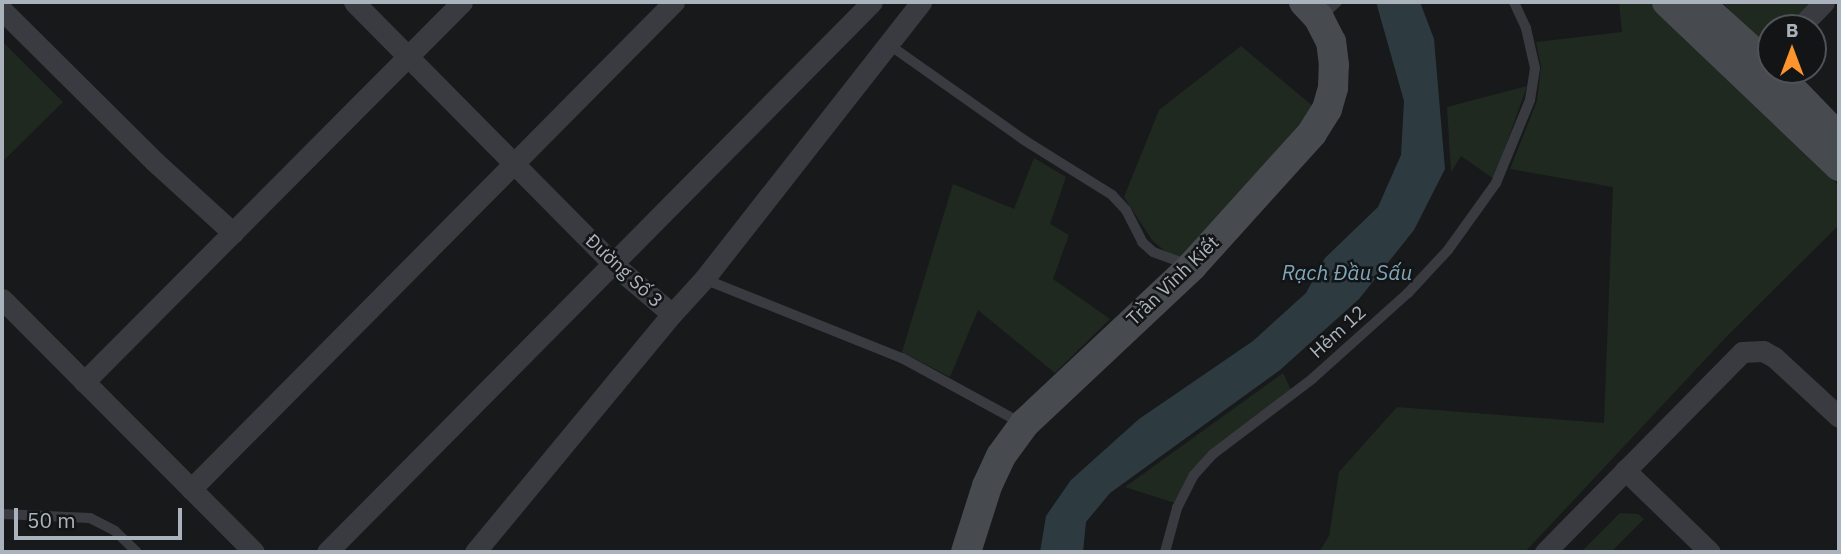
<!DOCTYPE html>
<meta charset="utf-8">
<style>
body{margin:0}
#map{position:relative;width:1841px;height:554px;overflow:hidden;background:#18191b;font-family:"IBM Plex Sans",sans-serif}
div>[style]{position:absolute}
.green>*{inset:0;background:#202920}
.water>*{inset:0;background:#2d3b40}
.lane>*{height:10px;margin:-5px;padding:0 5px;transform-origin:5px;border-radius:5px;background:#393b40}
.street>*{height:21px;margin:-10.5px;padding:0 10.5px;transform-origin:10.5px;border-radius:10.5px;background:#393b40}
.secondary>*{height:30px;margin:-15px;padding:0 15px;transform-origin:15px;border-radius:15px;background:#474b50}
span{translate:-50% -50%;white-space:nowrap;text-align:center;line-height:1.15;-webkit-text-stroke:5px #131416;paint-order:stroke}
.street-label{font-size:19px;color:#aab2bb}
.water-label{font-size:21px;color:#7fa7b9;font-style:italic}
.frame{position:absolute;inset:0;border:4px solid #aab2bb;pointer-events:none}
.north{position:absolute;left:1757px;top:14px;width:70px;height:70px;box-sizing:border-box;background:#131416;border:2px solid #4f5358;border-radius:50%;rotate:0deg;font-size:19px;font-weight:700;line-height:28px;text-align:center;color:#aab2bb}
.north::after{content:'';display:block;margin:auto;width:24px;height:32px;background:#ff942c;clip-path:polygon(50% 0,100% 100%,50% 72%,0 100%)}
.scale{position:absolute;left:14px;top:508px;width:168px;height:32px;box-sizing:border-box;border:4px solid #aab2bb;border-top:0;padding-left:9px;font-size:21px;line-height:24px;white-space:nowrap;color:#aab2bb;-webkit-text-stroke:5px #131416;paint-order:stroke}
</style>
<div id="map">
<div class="green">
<i style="clip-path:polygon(1619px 2px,1664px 2px,1839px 186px,1839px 225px,1729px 334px,1525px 552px,1319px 552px,1329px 536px,1339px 472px,1397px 407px,1604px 423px,1613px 187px,1510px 169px,1537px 101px,1541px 67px,1536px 42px,1622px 32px)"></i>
<i style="clip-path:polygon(1722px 2px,1810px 2px,1786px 28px,1771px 28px,1771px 45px,1767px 49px)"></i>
<i style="clip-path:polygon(2px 41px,63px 102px,2px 162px)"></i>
<i style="clip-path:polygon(1241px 46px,1314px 107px,1293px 138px,1187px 260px,1166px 252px,1152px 240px,1124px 197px,1159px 110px)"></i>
<i style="clip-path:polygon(1527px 86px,1494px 179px,1461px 156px,1451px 172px,1447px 107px)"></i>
<i style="clip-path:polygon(1034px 158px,1066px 177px,1050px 224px,1069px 235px,1053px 279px,1110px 319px,1055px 373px,978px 310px,950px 377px,902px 352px,953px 184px,1014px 209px)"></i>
<i style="clip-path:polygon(1283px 373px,1291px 390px,1208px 452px,1189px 474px,1175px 503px,1125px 487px)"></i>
<i style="clip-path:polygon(1620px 513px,1638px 514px,1644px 519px,1611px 552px,1581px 552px)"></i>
</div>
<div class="water">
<i style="clip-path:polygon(1376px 2px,1420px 2px,1434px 39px,1445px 169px,1414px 230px,1359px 299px,1280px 370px,1110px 493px,1086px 522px,1083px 552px,1040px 552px,1046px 516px,1071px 480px,1139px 419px,1253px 341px,1306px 293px,1325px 258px,1378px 207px,1401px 155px,1404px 101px)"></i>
</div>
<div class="lane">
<i style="left:1322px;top:16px;width:21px;rotate:-43deg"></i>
<i style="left:888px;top:44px;width:166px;rotate:35.2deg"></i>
<i style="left:1024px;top:140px;width:104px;rotate:32deg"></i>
<i style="left:1112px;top:195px;width:21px;rotate:47deg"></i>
<i style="left:1126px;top:210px;width:36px;rotate:63deg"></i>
<i style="left:1142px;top:242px;width:15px;rotate:42deg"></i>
<i style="left:1153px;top:252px;width:37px;rotate:20deg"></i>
<i style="left:704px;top:279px;width:213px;rotate:21.8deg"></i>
<i style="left:902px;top:358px;width:138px;rotate:28.6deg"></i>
<i style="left:2px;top:514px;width:88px;rotate:2.6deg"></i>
<i style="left:90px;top:518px;width:28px;rotate:27deg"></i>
<i style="left:115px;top:531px;width:30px;rotate:44deg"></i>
<i style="left:1165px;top:552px;width:46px;rotate:-74.7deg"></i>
<i style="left:1177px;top:508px;width:37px;rotate:-63deg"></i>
<i style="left:1194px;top:475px;width:28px;rotate:-48deg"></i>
<i style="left:1213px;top:454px;width:124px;rotate:-37.1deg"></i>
<i style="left:1312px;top:379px;width:129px;rotate:-41.9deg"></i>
<i style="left:1408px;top:293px;width:59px;rotate:-47.1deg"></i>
<i style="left:1448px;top:250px;width:82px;rotate:-54.4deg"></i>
<i style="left:1496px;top:183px;width:90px;rotate:-67.7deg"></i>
<i style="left:1530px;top:100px;width:32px;rotate:-81deg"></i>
<i style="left:1535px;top:68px;width:41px;rotate:-102.7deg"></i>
<i style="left:1526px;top:28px;width:29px;rotate:-115deg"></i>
</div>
<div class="street">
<i style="left:354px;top:2px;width:368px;rotate:45.3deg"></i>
<i style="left:613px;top:264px;width:77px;rotate:40.3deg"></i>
<i style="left:672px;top:314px;width:47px;rotate:-47.6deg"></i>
<i style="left:704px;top:279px;width:352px;rotate:-51.9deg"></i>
<i style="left:2px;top:10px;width:214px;rotate:44.8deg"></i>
<i style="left:154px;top:161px;width:107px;rotate:42.3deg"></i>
<i style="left:1799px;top:28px;width:36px;rotate:-46deg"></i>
<i style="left:2px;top:299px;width:357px;rotate:45.1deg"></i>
<i style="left:84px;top:382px;width:536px;rotate:-45.15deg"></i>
<i style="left:1625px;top:470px;width:118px;rotate:44deg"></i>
<i style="left:191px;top:489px;width:686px;rotate:-45.24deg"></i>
<i style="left:327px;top:552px;width:774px;rotate:-45.26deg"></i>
<i style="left:475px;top:552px;width:309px;rotate:-50.4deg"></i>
<i style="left:1545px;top:552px;width:281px;rotate:-45.4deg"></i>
<i style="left:1742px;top:352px;width:21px;rotate:-3deg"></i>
<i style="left:1763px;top:351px;width:13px;rotate:29deg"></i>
<i style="left:1774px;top:357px;width:88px;rotate:42.7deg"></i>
</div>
<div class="secondary">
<i style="left:1667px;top:2px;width:238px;rotate:43.6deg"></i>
<i style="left:1698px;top:2px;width:98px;rotate:42.1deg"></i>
<i style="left:1773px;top:70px;width:95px;rotate:45.9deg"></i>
<i style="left:966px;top:552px;width:69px;rotate:-72.3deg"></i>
<i style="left:987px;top:486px;width:33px;rotate:-65deg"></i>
<i style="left:1001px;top:456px;width:39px;rotate:-54deg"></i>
<i style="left:1024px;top:424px;width:231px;rotate:-43.2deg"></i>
<i style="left:1192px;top:266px;width:179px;rotate:-47.9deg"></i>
<i style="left:1312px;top:133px;width:28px;rotate:-58deg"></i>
<i style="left:1327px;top:109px;width:22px;rotate:-74deg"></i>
<i style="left:1333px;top:88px;width:23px;rotate:-88deg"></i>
<i style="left:1334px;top:65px;width:23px;rotate:-97deg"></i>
<i style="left:1331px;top:42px;width:27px;rotate:-117deg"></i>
<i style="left:1319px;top:18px;width:22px;rotate:-133deg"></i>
</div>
<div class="street-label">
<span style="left:624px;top:271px;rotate:43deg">Đường Số 3</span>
<span style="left:1173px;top:281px;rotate:-44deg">Trần Vĩnh Kiết</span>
<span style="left:1338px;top:332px;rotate:-42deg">Hẻm 12</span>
</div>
<div class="water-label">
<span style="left:1347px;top:272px">Rạch Đầu Sấu</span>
</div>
<div class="frame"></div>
<div class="north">B</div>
<div class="scale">50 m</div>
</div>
